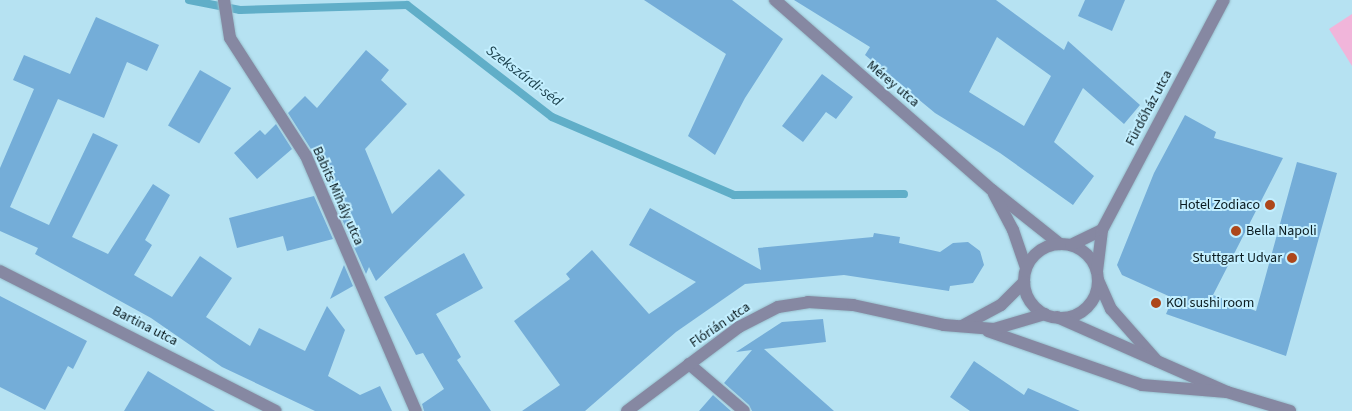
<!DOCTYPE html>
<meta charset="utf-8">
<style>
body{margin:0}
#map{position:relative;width:1352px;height:411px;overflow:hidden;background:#b6e2f2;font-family:"Source Sans 3",sans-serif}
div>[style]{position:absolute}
.green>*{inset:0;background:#f1b5da}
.stream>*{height:8px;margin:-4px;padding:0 4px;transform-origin:4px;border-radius:4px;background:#60aec8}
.building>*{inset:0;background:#74add8;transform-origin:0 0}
.roads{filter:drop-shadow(0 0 1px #97becc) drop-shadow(0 0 1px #97becc)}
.minor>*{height:12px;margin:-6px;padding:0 6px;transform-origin:6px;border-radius:6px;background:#8688a2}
.minor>.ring{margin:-6px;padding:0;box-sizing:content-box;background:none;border:12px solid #8688a2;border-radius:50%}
.dots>*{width:14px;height:14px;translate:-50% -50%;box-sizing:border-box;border:2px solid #c3efff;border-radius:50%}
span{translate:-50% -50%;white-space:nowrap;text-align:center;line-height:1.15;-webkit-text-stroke:4px #c3efff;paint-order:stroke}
.street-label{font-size:14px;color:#0a1b20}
.poi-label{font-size:14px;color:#0a1b20}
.right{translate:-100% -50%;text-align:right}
.left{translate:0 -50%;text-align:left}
.water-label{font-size:15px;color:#1e434f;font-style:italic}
</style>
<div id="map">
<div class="green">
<i style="clip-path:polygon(1352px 14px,1352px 66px,1329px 29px)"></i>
</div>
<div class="stream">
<i style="left:189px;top:0;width:52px;rotate:11.1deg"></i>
<i style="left:240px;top:10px;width:167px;rotate:-1.7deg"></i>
<i style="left:407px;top:5px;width:183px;rotate:37.7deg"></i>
<i style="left:552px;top:117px;width:198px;rotate:23.2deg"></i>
<i style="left:734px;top:195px;width:170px;rotate:-0.3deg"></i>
</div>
<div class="building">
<i style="clip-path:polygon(644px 0,732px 0,783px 39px,745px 98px,715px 155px,688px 136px,726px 54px)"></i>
<i style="clip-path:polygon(evenodd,794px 0,996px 0,1064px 50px,1068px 41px,1140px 105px,1124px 124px,1083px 88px,1054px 142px,1094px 176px,1073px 205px,1000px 153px,935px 113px,865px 55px,870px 47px,794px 0,997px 37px,1051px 76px,1024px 126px,969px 92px,997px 37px)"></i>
<i style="clip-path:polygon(1085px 0,1125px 0,1112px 31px,1078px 16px)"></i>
<i style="clip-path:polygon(96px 17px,159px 45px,147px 71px,127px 62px,104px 118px,58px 99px,10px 207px,49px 225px,93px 133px,118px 145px,72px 237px,108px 254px,153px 184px,170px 195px,145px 240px,152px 245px,134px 275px,172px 297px,200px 256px,232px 278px,206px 317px,250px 346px,259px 328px,305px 351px,327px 306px,345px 330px,328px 376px,360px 395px,380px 386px,392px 411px,315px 411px,222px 367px,151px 318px,35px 254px,38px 248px,0 231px,0 168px,34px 89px,13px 80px,24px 55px,70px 74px)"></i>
<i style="clip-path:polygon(366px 50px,389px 70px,381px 80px,407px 104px,365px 149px,392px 214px,439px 169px,465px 195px,376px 281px,369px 267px,366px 274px,353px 245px,358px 233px,349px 235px,330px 192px,337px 190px,288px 113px,305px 96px,317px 108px)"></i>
<i style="left:200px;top:70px;width:36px;height:64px;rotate:30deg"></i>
<i style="clip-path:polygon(822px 74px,853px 97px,836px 119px,826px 112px,803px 142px,782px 126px)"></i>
<i style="clip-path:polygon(1185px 115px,1216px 132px,1214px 138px,1283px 158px,1213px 295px,1256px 311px,1297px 162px,1337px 173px,1286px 356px,1166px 314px,1173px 298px,1122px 275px,1117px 265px,1154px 173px)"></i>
<i style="clip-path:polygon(276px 124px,292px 149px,257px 179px,234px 153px,260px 130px,265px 135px)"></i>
<i style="clip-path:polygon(314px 196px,333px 239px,287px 251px,283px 236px,237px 248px,229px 218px)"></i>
<i style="clip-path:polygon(650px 208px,761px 270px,758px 248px,873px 237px,874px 233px,900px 237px,899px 243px,940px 252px,953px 243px,968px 242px,980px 251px,984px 265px,973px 283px,950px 286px,949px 291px,844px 275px,745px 284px,676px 332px,585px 411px,522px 411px,560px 385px,514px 321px,570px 279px,566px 274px,592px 250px,649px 314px,696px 282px,629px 245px)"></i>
<i style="clip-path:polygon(464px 253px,483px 288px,436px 314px,461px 357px,457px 360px,491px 411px,424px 411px,422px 404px,444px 389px,423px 353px,416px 355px,384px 297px)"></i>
<i style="clip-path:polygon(344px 265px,353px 286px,330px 299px)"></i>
<i style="clip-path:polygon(0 296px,87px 341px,73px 369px,68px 366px,45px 410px,0 387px)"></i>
<i style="clip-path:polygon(823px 319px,826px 342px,764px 349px,834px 411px,752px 411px,749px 405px,724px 383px,752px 350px,736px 352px,782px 322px)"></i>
<i style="clip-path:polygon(974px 361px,1024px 395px,1028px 388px,1080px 411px,970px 411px,950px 397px)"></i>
<i style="clip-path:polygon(148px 371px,215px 411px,124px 411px)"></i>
<i style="clip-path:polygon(713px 395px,731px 411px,699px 411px)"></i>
</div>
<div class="roads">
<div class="minor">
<i style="left:224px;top:0;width:38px;rotate:81deg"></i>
<i style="left:230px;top:38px;width:140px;rotate:57.2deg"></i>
<i style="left:306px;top:156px;width:278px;rotate:66.7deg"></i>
<i style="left:775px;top:0;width:288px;rotate:41.2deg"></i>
<i style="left:992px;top:190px;width:87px;rotate:38.5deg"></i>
<i style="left:994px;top:194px;width:41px;rotate:62.2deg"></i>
<i style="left:1013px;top:230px;width:39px;rotate:71deg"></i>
<i class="ring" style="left:1024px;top:244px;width:62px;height:62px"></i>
<i style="left:1071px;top:245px;width:34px;rotate:-26deg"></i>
<i style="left:0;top:271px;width:309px;rotate:26.9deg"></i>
<i style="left:1097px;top:271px;width:41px;rotate:-83deg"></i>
<i style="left:1102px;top:230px;width:260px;rotate:-62.1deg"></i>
<i style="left:1098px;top:280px;width:32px;rotate:66deg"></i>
<i style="left:1111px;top:309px;width:69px;rotate:48.5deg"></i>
<i style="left:1057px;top:317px;width:186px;rotate:23.8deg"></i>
<i style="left:1227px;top:392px;width:66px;rotate:16.8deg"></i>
<i style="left:962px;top:326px;width:44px;rotate:-28.3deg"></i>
<i style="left:1001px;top:305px;width:33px;rotate:-45deg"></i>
<i style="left:988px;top:331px;width:163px;rotate:19.3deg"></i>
<i style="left:1142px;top:385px;width:85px;rotate:4.7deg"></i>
<i style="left:689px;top:364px;width:72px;rotate:40.5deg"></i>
<i style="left:627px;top:411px;width:140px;rotate:-36.9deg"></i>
<i style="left:739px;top:327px;width:44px;rotate:-27.1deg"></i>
<i style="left:778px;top:307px;width:30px;rotate:-9deg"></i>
<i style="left:808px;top:302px;width:45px;rotate:3.8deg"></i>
<i style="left:853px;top:305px;width:93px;rotate:12.4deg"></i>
<i style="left:944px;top:325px;width:50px;rotate:4.6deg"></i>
<i style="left:994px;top:329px;width:53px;rotate:-16.4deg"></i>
</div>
</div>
<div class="dots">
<i style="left:1270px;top:205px;background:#ad471b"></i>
<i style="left:1236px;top:231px;background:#ad471b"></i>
<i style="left:1292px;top:258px;background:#ad471b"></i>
<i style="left:1156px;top:303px;background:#ad471b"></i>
</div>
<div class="street-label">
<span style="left:893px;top:84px;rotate:40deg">Mérey utca</span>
<span style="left:1149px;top:108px;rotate:-62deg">Fürdőház utca</span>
<span style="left:338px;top:196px;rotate:66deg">Babits Mihály utca</span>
<span style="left:720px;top:325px;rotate:-34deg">Flórián utca</span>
<span style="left:145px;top:326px;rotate:27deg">Bartina utca</span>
</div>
<div class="poi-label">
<span class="right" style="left:1260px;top:205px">Hotel Zodiaco</span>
<span class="left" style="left:1246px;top:231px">Bella Napoli</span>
<span class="right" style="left:1282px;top:258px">Stuttgart Udvar</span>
<span class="left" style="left:1166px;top:303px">KOI sushi room</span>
</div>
<div class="water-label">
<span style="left:524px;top:76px;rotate:37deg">Szekszárdi-séd</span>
</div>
</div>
